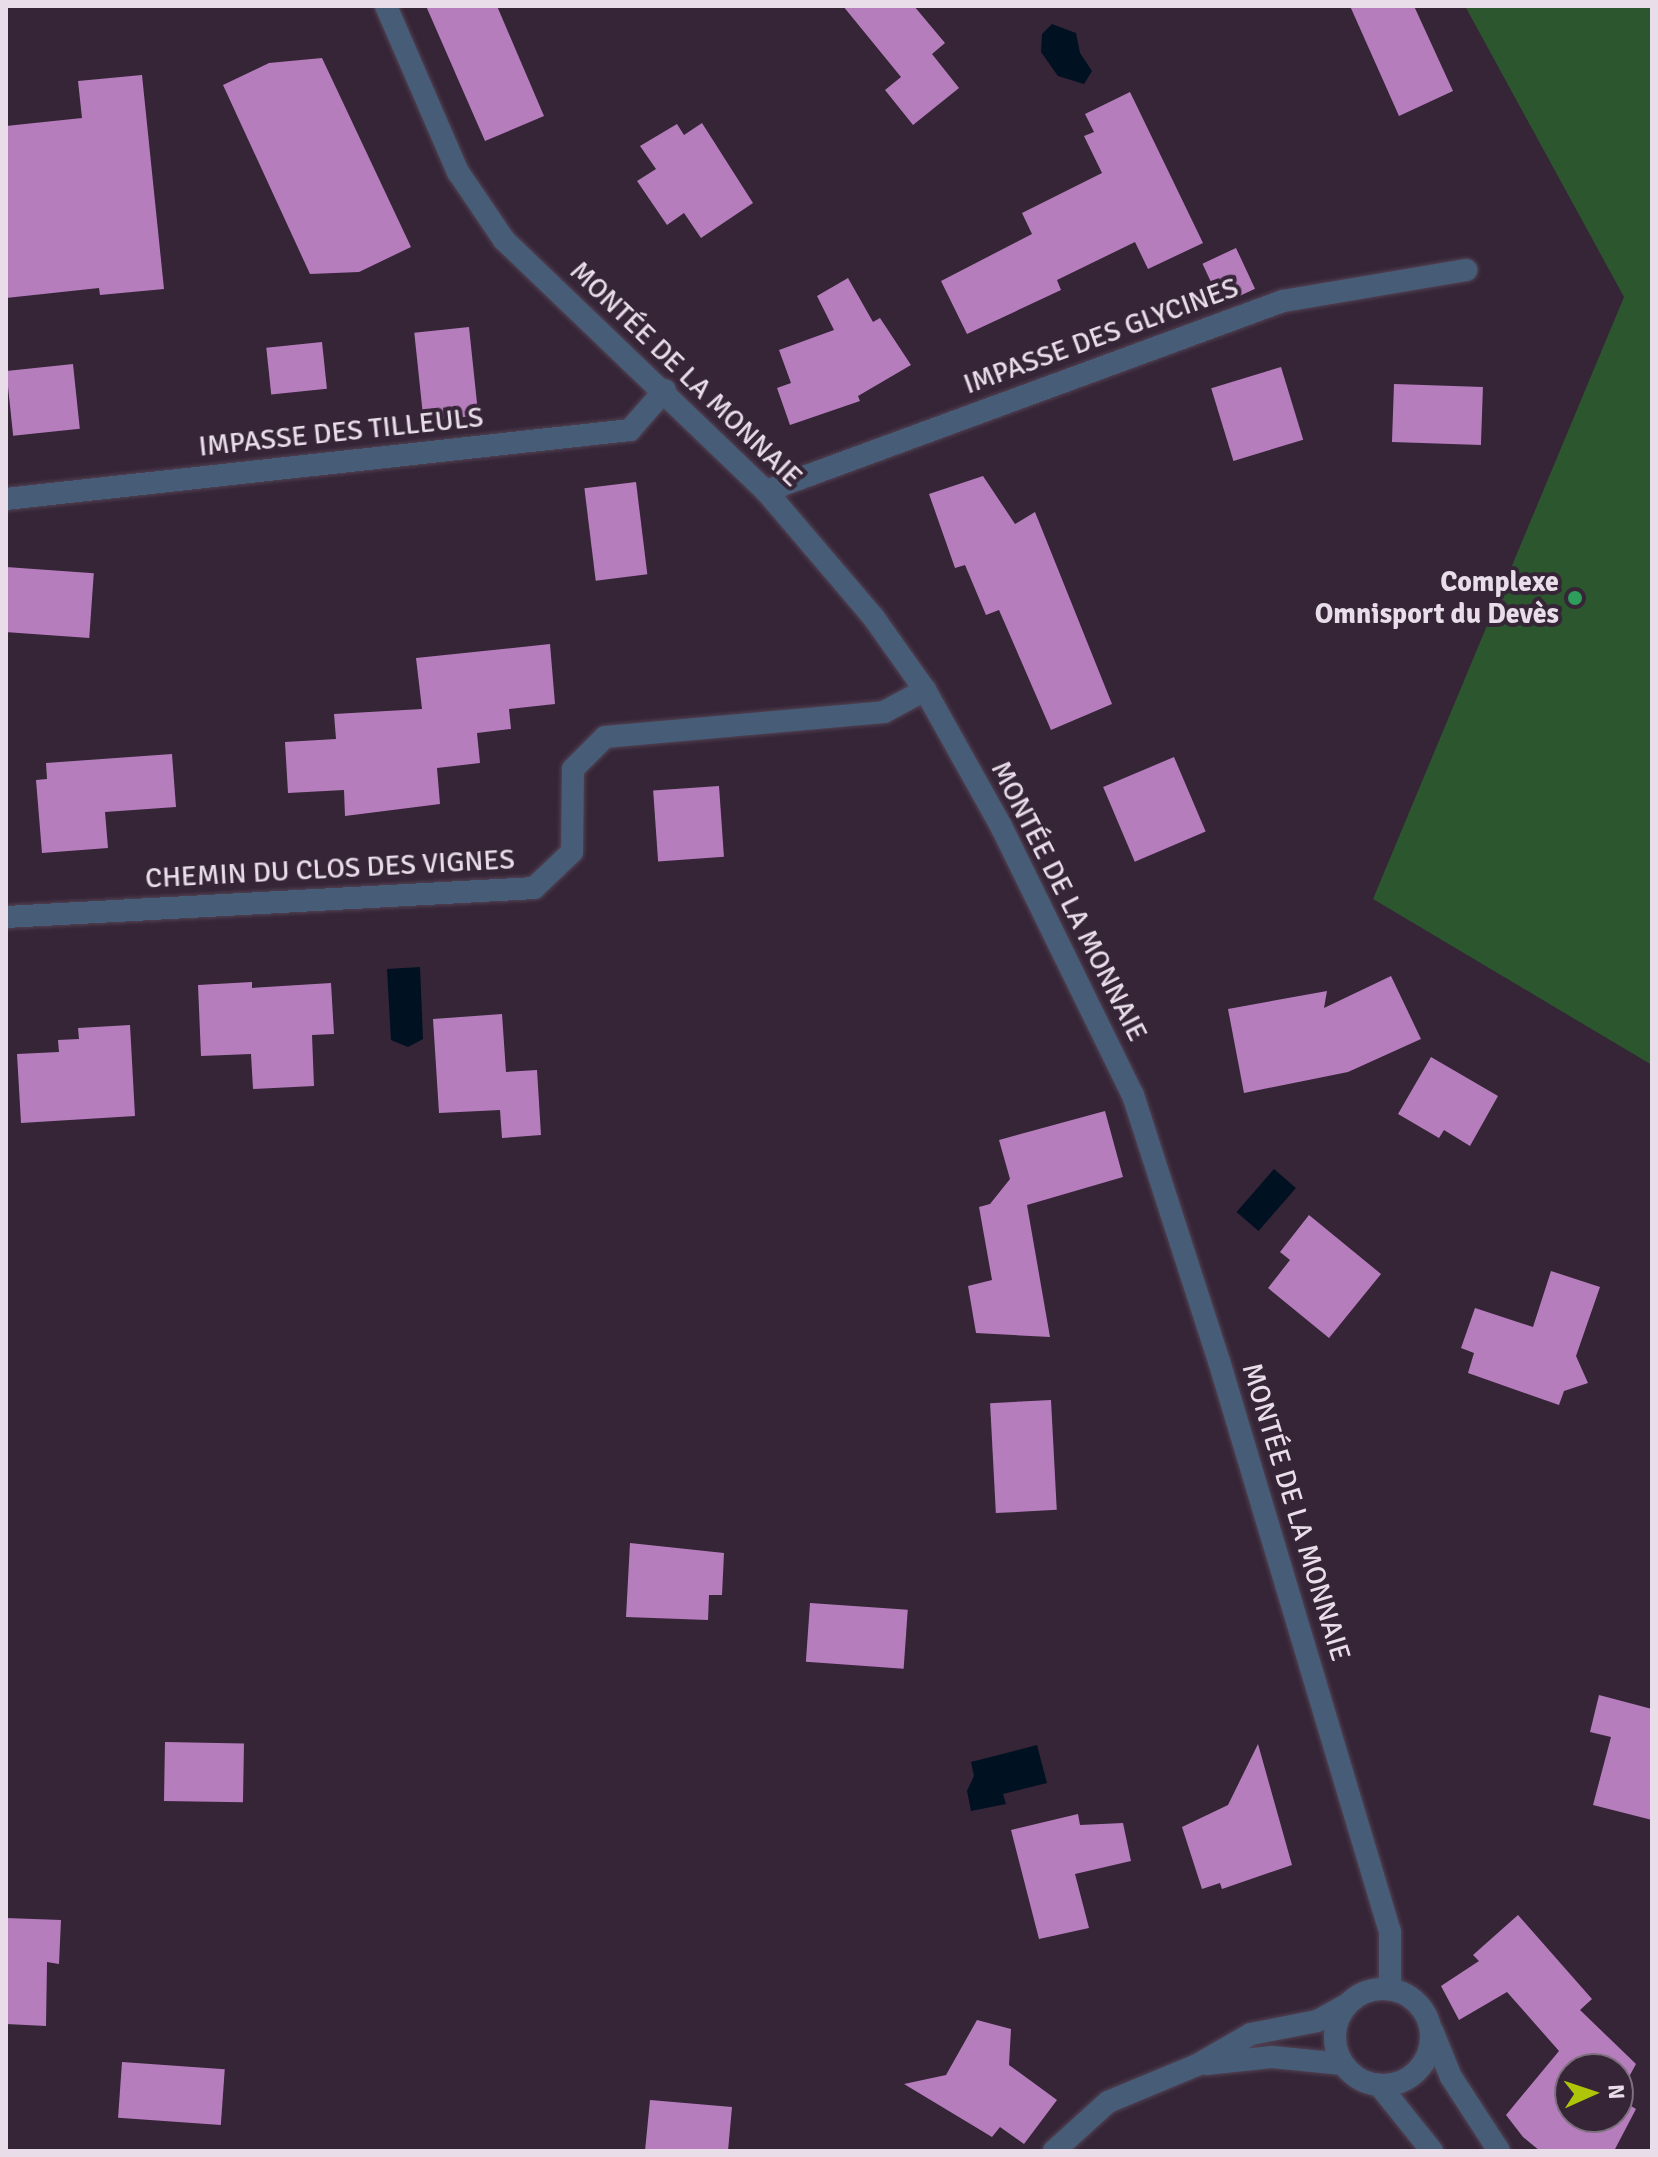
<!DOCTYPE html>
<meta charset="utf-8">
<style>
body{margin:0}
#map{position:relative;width:1658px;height:2157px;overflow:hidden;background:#352537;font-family:Signika,sans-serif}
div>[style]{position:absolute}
.green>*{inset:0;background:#2b562e}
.water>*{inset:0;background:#012;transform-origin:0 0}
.building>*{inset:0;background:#b67dbd;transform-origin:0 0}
.roads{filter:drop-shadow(0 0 2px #524253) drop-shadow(0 0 2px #524253)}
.minor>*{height:22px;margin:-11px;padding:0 11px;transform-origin:11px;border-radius:11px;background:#475d77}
.minor>.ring{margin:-11px;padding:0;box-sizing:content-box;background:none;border:22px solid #475d77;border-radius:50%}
.dots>*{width:22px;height:22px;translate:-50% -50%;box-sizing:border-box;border:4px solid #352537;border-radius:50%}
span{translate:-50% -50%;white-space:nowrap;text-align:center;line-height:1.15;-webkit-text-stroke:8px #352537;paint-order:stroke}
.street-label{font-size:28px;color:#e8dde9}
.poi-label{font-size:28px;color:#e8dde9;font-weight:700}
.right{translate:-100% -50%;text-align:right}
.frame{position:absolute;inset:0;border:8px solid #e8dde9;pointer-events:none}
.north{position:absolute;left:1554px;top:2053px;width:80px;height:80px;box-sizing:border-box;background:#352537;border:2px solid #7d6f7e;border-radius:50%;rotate:87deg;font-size:22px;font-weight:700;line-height:32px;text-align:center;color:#e8dde9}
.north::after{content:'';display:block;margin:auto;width:28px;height:36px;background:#aec509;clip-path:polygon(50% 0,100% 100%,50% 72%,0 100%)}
</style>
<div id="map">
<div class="green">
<i style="clip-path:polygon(1465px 6px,1652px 6px,1652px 1065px,1373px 899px,1624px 297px)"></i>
</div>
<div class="water">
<i style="clip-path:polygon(1052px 24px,1076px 33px,1080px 53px,1092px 71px,1084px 84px,1058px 76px,1041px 52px,1042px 34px)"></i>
<i style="clip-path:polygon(420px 967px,423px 1039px,408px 1047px,391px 1040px,387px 969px)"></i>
<i style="left:1274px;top:1169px;width:29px;height:57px;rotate:41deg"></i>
<i style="clip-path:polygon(1037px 1745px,1047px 1783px,1003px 1794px,1006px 1804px,971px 1811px,967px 1791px,974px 1776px,971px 1762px)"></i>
</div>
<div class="building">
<i style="clip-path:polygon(426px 6px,497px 6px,544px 116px,485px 141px)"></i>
<i style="clip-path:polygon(843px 6px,914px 6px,945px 43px,932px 54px,959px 88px,913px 125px,885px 90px,901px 77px)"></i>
<i style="clip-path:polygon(1350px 6px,1414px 6px,1453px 91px,1399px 116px)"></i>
<i style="clip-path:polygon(322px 58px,411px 247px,359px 272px,310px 274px,223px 85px,269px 63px)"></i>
<i style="clip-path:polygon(142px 75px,164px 289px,100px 295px,99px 288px,6px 298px,6px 126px,82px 118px,78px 81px)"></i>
<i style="clip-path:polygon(1130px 92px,1203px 243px,1148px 269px,1135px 242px,1057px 280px,1061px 290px,967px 334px,941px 281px,1032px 234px,1022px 213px,1102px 173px,1084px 136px,1094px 132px,1085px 114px)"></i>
<i style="clip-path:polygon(702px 123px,753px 203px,701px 238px,684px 213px,667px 225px,637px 181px,656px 169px,640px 146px,677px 124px,684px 135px)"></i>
<i style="left:1236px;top:248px;width:45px;height:37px;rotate:65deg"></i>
<i style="clip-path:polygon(848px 278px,873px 322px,880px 318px,911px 365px,858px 396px,860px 401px,790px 425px,777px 388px,791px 383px,779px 350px,834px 330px,817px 296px)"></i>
<i style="left:469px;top:327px;width:89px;height:55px;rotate:84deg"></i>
<i style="left:322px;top:342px;width:47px;height:56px;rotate:84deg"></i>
<i style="left:73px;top:364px;width:65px;height:67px;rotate:84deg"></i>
<i style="left:1281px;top:367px;width:76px;height:73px;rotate:73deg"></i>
<i style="left:1394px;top:384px;width:89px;height:58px;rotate:2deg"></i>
<i style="clip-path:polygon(983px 476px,1015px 524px,1035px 512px,1112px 704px,1051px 730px,999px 610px,986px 615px,965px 565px,955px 568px,929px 494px)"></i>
<i style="left:636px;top:482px;width:93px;height:52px;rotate:83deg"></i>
<i style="left:6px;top:567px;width:88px;height:65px;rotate:4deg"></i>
<i style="clip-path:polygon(550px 644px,555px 704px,509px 709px,511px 729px,477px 733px,480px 763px,437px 768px,440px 804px,345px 816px,344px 790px,288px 793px,285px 742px,336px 739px,334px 714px,422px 709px,416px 658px)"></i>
<i style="clip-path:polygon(172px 754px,176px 807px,105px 812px,108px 848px,42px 853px,36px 780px,47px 779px,46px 763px)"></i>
<i style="left:1174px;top:757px;width:81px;height:77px;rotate:67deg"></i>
<i style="left:719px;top:786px;width:71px;height:66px;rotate:86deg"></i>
<i style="clip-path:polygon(1391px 976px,1421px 1039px,1348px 1072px,1244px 1093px,1228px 1009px,1327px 991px,1324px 1008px)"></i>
<i style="clip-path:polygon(252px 982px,252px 988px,331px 983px,334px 1034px,312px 1035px,314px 1086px,253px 1089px,251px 1054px,201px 1056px,198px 985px)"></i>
<i style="clip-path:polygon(502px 1014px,506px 1072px,537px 1070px,541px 1135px,502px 1138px,500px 1110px,439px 1113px,433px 1019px)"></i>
<i style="clip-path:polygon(130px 1025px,135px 1116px,21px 1123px,17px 1054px,59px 1052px,58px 1040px,79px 1039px,78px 1028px)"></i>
<i style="clip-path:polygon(1431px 1057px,1498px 1096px,1470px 1146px,1444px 1130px,1439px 1138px,1398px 1114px)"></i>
<i style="clip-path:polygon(1105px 1111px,1123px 1177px,1027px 1205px,1050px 1337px,976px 1333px,968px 1286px,992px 1280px,979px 1207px,990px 1204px,1010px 1179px,999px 1140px)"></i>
<i style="clip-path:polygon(1309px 1215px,1381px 1274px,1329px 1338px,1268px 1288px,1290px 1260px,1280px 1252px)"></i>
<i style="clip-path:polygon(1551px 1271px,1600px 1287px,1576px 1356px,1588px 1383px,1564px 1391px,1559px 1405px,1468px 1373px,1474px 1353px,1461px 1348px,1475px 1308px,1533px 1327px)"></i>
<i style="left:1051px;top:1400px;width:110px;height:61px;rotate:87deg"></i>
<i style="clip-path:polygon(630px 1543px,724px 1553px,722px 1595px,709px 1595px,708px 1620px,626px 1617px)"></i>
<i style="left:810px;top:1603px;width:98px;height:59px;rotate:4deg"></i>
<i style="clip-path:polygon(1599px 1695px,1652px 1709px,1652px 1820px,1593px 1805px,1611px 1737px,1590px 1732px)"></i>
<i style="left:165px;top:1742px;width:79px;height:59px;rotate:1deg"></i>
<i style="clip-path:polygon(1258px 1744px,1292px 1865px,1222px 1889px,1220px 1883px,1202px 1889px,1182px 1827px,1228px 1805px)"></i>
<i style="clip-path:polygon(1078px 1814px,1080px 1825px,1123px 1823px,1131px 1861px,1075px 1874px,1089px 1928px,1039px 1939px,1011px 1830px)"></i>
<i style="clip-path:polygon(1518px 1915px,1592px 1999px,1580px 2010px,1636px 2064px,1618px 2097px,1618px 2069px,1570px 2069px,1570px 2117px,1618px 2117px,1618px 2098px,1636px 2109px,1614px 2151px,1540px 2151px,1523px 2137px,1506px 2115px,1559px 2051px,1507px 1992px,1459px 2020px,1441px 1986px,1479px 1961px,1473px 1955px)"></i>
<i style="clip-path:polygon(6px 1918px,61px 1920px,59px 1964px,47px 1962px,46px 2026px,6px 2024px)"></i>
<i style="clip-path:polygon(977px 2020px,1011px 2029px,1009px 2065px,1057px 2100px,1024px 2144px,1000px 2127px,992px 2137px,904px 2084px,946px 2075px)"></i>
<i style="left:122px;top:2062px;width:103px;height:56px;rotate:4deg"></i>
<i style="clip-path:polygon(650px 2100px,732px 2107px,728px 2151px,645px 2151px)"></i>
</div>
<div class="roads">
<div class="minor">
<i style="left:386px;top:6px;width:181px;rotate:66.6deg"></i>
<i style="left:458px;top:172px;width:82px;rotate:55.9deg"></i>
<i style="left:504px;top:240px;width:363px;rotate:43.8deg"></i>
<i style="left:766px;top:491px;width:167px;rotate:49.6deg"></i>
<i style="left:874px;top:618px;width:88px;rotate:54.7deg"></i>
<i style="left:925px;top:690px;width:156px;rotate:60.8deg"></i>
<i style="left:1001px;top:826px;width:300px;rotate:63.9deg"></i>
<i style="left:1133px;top:1095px;width:280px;rotate:72.1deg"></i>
<i style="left:1219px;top:1361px;width:596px;rotate:73.33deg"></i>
<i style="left:1390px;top:1932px;width:57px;rotate:90deg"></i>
<i style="left:766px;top:491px;width:551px;rotate:-20.18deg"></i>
<i style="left:1283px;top:301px;width:186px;rotate:-9.6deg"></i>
<i style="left:6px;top:499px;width:628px;rotate:-6.31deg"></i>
<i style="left:630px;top:430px;width:53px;rotate:-48.8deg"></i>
<i style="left:6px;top:917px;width:529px;rotate:-3.14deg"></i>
<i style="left:534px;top:888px;width:52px;rotate:-43.5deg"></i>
<i style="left:572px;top:852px;width:83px;rotate:-89.3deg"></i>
<i style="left:573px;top:769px;width:45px;rotate:-45deg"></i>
<i style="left:605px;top:737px;width:280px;rotate:-5.1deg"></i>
<i style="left:884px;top:712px;width:47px;rotate:-28.2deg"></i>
<i class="ring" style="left:1335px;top:1989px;width:74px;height:74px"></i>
<i style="left:1432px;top:2030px;width:51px;rotate:68deg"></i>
<i style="left:1451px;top:2077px;width:88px;rotate:57deg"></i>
<i style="left:1206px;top:2064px;width:66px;rotate:-6.1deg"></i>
<i style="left:1272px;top:2057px;width:71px;rotate:5.6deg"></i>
<i style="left:1380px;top:2086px;width:83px;rotate:51.3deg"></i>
<i style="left:1054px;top:2151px;width:73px;rotate:-42.2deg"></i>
<i style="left:1108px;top:2102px;width:96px;rotate:-22.6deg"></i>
<i style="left:1197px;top:2065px;width:62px;rotate:-29.9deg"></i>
<i style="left:1251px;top:2034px;width:67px;rotate:-11.1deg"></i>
<i style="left:1317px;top:2021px;width:35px;rotate:-29deg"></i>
</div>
</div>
<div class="dots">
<i style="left:1575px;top:598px;background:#2e9e5b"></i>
</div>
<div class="street-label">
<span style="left:1101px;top:336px;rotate:-20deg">IMPASSE DES GLYCINES</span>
<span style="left:686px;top:374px;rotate:44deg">MONTÉE DE LA MONNAIE</span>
<span style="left:341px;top:432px;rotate:-6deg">IMPASSE DES TILLEULS</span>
<span style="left:330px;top:869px;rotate:-3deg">CHEMIN DU CLOS DES VIGNES</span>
<span style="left:1069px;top:901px;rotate:63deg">MONTÉE DE LA MONNAIE</span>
<span style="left:1296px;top:1512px;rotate:73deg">MONTÉE DE LA MONNAIE</span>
</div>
<div class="poi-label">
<span class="right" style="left:1559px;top:598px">Complexe<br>Omnisport du Devès</span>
</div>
<div class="frame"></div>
<div class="north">N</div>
</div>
